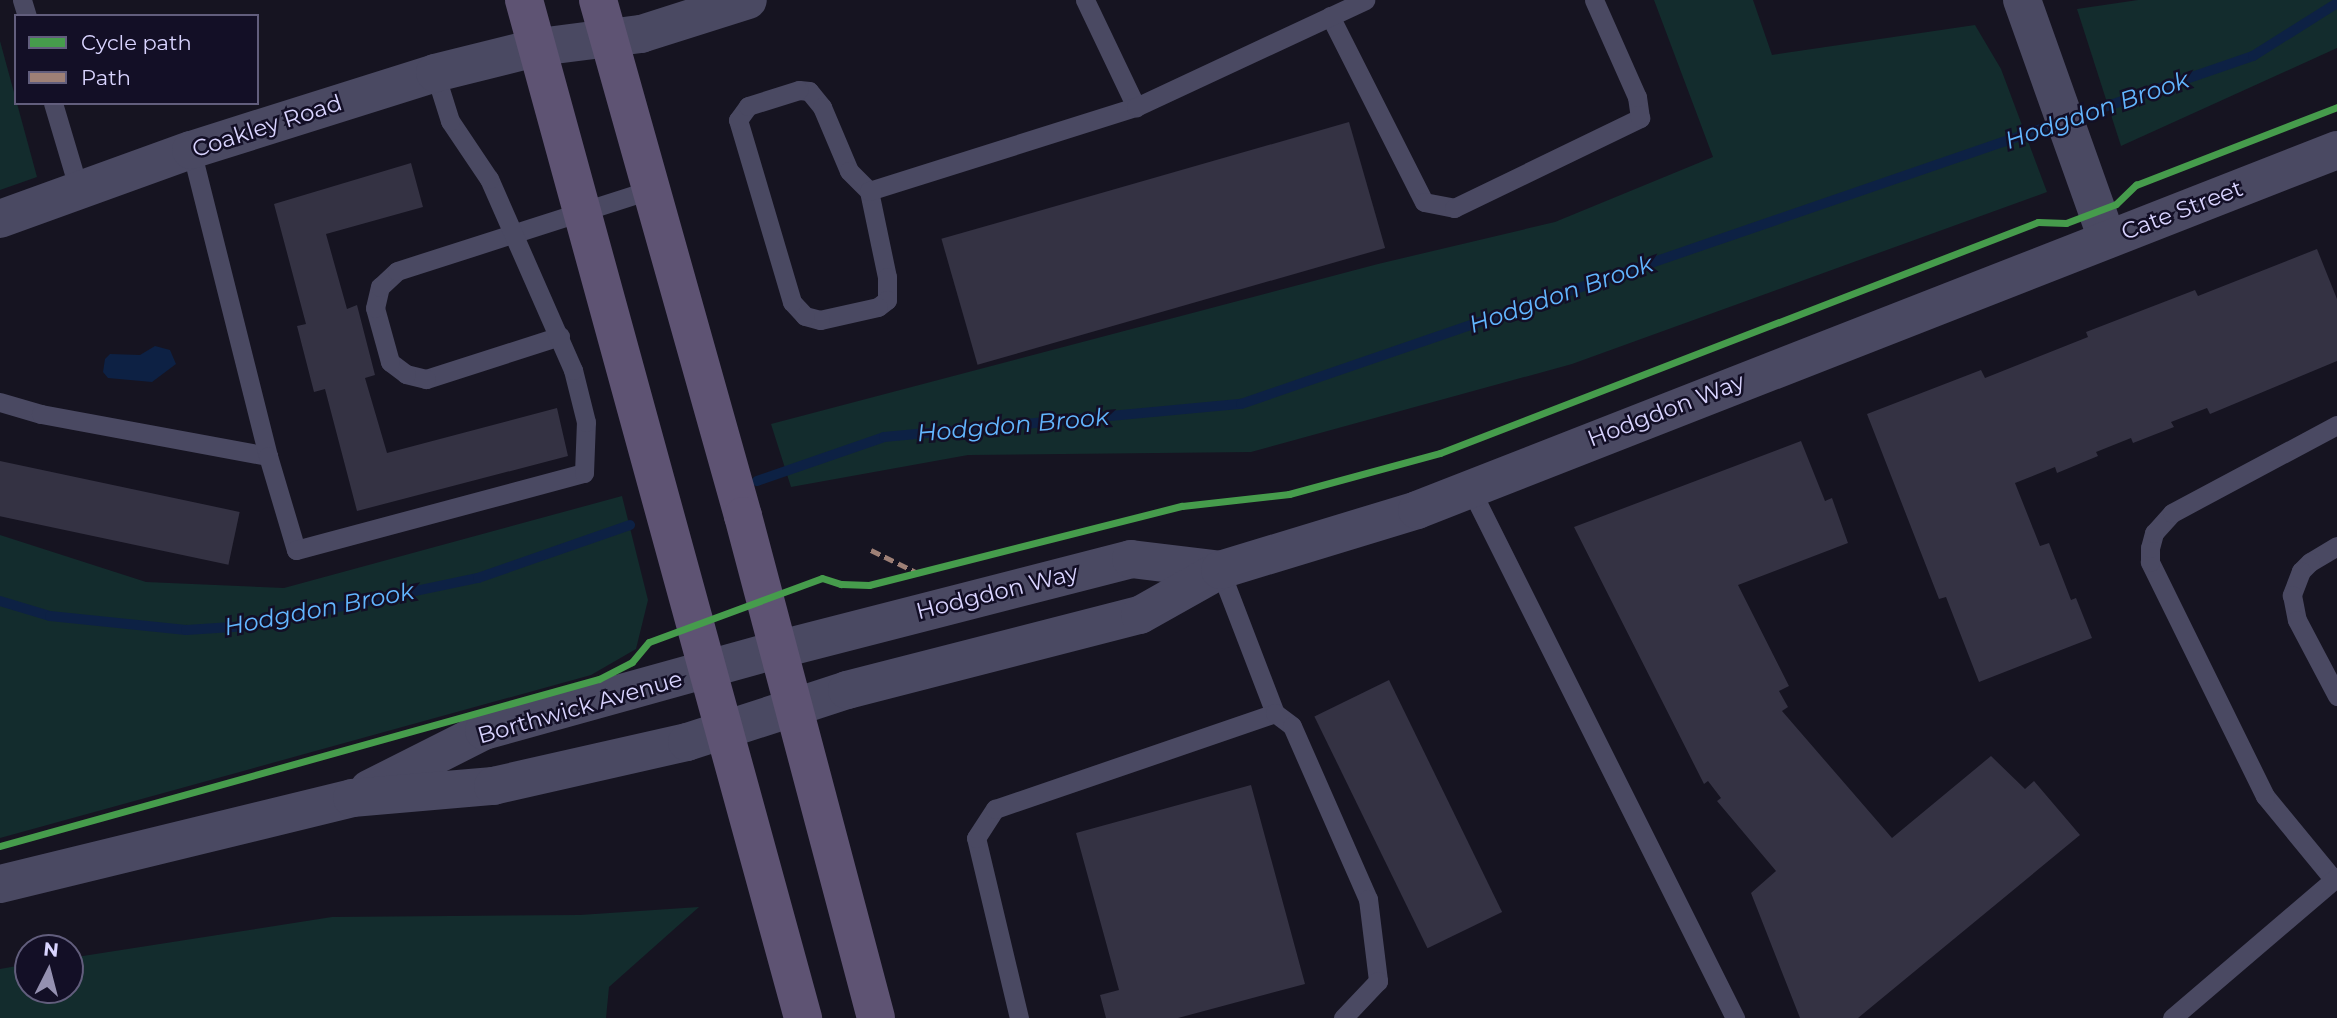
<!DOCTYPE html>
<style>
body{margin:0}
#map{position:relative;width:2337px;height:1018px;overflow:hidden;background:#161421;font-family:Montserrat,sans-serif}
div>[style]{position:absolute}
.green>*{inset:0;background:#132c2d}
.water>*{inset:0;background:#0d2144}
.stream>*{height:10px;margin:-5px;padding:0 5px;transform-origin:5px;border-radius:5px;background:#0d2144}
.building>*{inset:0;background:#343243;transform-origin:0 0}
.service>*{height:19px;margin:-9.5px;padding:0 9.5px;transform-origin:9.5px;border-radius:9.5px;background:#4a4962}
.minor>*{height:38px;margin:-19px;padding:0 19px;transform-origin:19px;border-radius:19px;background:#4a4962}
.tertiary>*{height:38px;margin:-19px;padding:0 19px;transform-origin:19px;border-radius:19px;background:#4a4962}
.primary>*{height:38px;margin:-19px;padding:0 19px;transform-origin:19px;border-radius:19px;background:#5e5373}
.quiet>*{height:5px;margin-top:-2.5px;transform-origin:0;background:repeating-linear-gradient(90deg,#9e8076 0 10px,transparent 0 15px)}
.cycleway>*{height:7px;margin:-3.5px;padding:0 3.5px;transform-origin:3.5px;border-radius:3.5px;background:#469c4c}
span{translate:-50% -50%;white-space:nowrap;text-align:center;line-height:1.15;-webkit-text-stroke:5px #130f26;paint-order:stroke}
.street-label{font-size:23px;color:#d9d4ff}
.water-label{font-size:24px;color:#62b6ff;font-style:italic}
.legend{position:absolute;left:14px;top:14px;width:245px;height:91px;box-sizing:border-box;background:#130f26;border:2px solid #625e7d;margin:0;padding:9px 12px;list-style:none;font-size:21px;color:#d9d4ff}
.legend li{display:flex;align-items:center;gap:14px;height:35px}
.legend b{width:35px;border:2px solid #625e7d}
.north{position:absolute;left:14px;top:934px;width:70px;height:70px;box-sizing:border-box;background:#130f26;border:2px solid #625e7d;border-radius:50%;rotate:6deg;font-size:19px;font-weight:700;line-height:28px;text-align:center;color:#d9d4ff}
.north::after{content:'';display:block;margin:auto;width:24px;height:32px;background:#9591b1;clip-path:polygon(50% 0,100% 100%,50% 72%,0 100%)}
</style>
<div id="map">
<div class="green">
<i style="clip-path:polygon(1654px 0,1753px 0,1772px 55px,1975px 25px,2001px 69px,2047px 192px,1572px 364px,1251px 452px,968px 455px,791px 487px,771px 424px,1378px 264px,1555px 222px,1713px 157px)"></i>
<i style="clip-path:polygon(2138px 0,2337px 0,2337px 48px,2121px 146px,2077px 9px)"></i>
<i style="clip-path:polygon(0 41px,37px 177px,0 190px)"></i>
<i style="clip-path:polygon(622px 496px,648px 600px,636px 649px,591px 675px,0 838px,0 535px,146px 582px,284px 588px)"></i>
<i style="clip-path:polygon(699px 907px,609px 987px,606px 1018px,0 1018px,0 969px,28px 964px,28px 990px,70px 990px,70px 958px,332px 917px,580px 915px)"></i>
</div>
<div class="water">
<i style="clip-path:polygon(155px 346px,170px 350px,176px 364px,152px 382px,108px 378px,103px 372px,105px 359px,110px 354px,140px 355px)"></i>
</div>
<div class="stream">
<i style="left:757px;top:481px;width:134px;rotate:-19.1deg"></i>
<i style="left:884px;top:437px;width:359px;rotate:-5.3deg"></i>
<i style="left:1241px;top:404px;width:1070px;rotate:-18.98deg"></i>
<i style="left:2253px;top:56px;width:99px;rotate:-32.2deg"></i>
<i style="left:0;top:601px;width:52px;rotate:16.7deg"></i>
<i style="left:50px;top:616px;width:137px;rotate:5.9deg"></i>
<i style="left:186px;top:630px;width:62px;rotate:-3.7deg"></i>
<i style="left:248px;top:626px;width:235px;rotate:-11.8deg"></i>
<i style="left:478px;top:578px;width:161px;rotate:-19.2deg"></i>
</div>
<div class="building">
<i style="left:1349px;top:122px;width:131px;height:424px;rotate:74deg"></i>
<i style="clip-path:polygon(411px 163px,423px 207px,326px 234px,347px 309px,357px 305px,375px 375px,365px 378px,387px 453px,557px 408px,568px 456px,357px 511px,325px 389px,314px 392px,297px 326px,306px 324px,274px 204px)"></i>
<i style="clip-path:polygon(2317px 249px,2337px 299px,2337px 361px,2210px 414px,2207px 408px,2171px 422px,2174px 427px,2133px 443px,2131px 438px,2096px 452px,2098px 456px,2057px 473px,2055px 467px,2015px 483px,2040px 546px,2049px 543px,2071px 600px,2076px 598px,2092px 638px,1979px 682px,1946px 597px,1939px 599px,1867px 414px,1981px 370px,1985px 378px,2088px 337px,2086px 332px,2195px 290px,2198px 296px)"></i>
<i style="clip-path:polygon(1801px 441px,1825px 501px,1832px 498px,1848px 543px,1738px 585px,1789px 686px,1779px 691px,1788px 707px,1782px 711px,1892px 838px,1991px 756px,2025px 789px,2034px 781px,2080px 835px,1858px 1018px,1800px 1018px,1751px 893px,1776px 871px,1717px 801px,1721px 798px,1708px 781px,1704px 784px,1574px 527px)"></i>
<i style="left:0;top:461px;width:245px;height:54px;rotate:12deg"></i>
<i style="left:1389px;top:680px;width:258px;height:83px;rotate:64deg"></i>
<i style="clip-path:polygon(1251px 785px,1305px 984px,1178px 1018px,1106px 1018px,1100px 995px,1119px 990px,1076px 833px)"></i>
</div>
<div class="service">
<i style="left:22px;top:0;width:17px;rotate:73deg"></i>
<i style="left:1085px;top:0;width:119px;rotate:64.5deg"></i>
<i style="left:1330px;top:16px;width:208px;rotate:63.2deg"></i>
<i style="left:1424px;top:202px;width:31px;rotate:11deg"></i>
<i style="left:1454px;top:208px;width:207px;rotate:-25.8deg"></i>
<i style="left:1640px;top:118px;width:21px;rotate:-98deg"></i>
<i style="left:1637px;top:97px;width:106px;rotate:-113.9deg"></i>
<i style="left:799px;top:90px;width:10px;rotate:6deg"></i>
<i style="left:809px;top:91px;width:21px;rotate:51deg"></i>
<i style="left:822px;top:107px;width:69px;rotate:67.1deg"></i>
<i style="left:849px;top:171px;width:28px;rotate:45deg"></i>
<i style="left:869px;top:191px;width:88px;rotate:78.2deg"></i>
<i style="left:887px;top:277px;width:23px;rotate:90deg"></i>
<i style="left:887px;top:300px;width:11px;rotate:142deg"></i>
<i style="left:878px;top:307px;width:59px;rotate:167.4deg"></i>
<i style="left:820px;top:320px;width:16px;rotate:-165deg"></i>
<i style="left:805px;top:316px;width:19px;rotate:-133deg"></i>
<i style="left:792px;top:302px;width:190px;rotate:-106.5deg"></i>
<i style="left:738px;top:120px;width:17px;rotate:-54deg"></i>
<i style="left:748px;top:106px;width:53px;rotate:-17.4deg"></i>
<i style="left:53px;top:103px;width:91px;rotate:73.4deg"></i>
<i style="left:869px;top:191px;width:280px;rotate:-17.5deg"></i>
<i style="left:1136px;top:107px;width:253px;rotate:-25deg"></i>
<i style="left:560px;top:336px;width:141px;rotate:162.2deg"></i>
<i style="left:426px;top:379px;width:21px;rotate:-166deg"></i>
<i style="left:406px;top:374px;width:20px;rotate:-143deg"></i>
<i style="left:390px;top:362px;width:56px;rotate:-105.5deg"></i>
<i style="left:375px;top:308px;width:22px;rotate:-77deg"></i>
<i style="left:380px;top:287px;width:23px;rotate:-43deg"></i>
<i style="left:397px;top:271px;width:266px;rotate:-17.8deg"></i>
<i style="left:0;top:402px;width:43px;rotate:16.3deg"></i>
<i style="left:41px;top:414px;width:231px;rotate:10.5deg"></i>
<i style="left:268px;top:456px;width:316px;rotate:-104.1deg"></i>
<i style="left:268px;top:456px;width:98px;rotate:73.4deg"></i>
<i style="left:296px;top:550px;width:298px;rotate:-15deg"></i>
<i style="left:584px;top:473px;width:51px;rotate:-87.8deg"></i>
<i style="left:586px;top:422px;width:54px;rotate:-104deg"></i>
<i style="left:573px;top:370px;width:209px;rotate:-113.7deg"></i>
<i style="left:489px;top:179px;width:70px;rotate:-123.9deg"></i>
<i style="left:450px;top:121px;width:50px;rotate:-107.4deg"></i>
<i style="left:1470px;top:488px;width:593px;rotate:63.43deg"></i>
<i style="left:2337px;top:546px;width:31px;rotate:149deg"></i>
<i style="left:2310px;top:562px;width:13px;rotate:135deg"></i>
<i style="left:2301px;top:571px;width:26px;rotate:111deg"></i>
<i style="left:2292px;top:595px;width:25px;rotate:79deg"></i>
<i style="left:2297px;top:620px;width:86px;rotate:62.2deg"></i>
<i style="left:1220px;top:570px;width:153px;rotate:69deg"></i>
<i style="left:2334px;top:880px;width:109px;rotate:-129.4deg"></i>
<i style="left:2265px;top:796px;width:261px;rotate:-116.2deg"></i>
<i style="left:2150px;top:562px;width:14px;rotate:-90deg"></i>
<i style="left:2150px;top:548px;width:16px;rotate:-75deg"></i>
<i style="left:2154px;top:533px;width:27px;rotate:-48deg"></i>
<i style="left:2172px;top:513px;width:187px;rotate:-28.1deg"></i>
<i style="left:1019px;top:1018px;width:185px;rotate:-103.4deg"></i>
<i style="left:976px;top:838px;width:35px;rotate:-57deg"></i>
<i style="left:995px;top:809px;width:296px;rotate:-18.9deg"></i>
<i style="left:1275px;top:713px;width:21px;rotate:37deg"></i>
<i style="left:1292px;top:726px;width:189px;rotate:66.3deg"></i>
<i style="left:1368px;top:899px;width:83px;rotate:83deg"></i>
<i style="left:1378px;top:981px;width:51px;rotate:133.4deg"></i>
<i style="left:2172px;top:1018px;width:217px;rotate:-40.5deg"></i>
</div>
<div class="minor">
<i style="left:2022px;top:0;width:254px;rotate:70.4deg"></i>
<i style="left:0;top:219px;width:203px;rotate:-19.9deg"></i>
<i style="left:191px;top:150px;width:256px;rotate:-17.5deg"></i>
<i style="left:435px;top:73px;width:107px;rotate:-14deg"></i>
<i style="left:777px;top:650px;width:366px;rotate:-14.4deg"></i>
<i style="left:1131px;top:559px;width:90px;rotate:7deg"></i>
<i style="left:792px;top:708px;width:58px;rotate:-18.1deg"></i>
<i style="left:847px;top:690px;width:302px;rotate:-14.4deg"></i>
<i style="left:1140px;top:615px;width:92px;rotate:-29.4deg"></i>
<i style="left:1220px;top:570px;width:206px;rotate:-16.9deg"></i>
<i style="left:1417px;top:510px;width:988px;rotate:-21.37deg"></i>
</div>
<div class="tertiary">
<i style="left:539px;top:47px;width:103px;rotate:-7.3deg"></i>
<i style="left:641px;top:34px;width:112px;rotate:-17.6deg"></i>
<i style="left:369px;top:789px;width:129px;rotate:-26.8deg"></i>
<i style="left:484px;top:731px;width:304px;rotate:-15.5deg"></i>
<i style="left:0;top:884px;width:362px;rotate:-13.7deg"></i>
<i style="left:352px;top:798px;width:142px;rotate:-4.9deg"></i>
<i style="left:493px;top:786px;width:199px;rotate:-12.8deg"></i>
<i style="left:687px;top:742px;width:110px;rotate:-17.9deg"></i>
</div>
<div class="primary">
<i style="left:524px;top:0;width:1056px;rotate:74.67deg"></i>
<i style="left:598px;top:0;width:536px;rotate:74.3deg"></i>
<i style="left:743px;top:516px;width:519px;rotate:75.16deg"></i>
</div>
<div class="quiet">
<i style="left:871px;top:550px;width:52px;rotate:26.1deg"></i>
</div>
<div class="cycleway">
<i style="left:0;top:846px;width:622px;rotate:-15.58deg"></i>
<i style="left:599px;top:679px;width:37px;rotate:-27deg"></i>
<i style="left:632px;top:662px;width:26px;rotate:-50deg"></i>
<i style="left:649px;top:642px;width:184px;rotate:-20.3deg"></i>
<i style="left:822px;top:578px;width:20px;rotate:18deg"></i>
<i style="left:841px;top:584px;width:28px;rotate:2deg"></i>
<i style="left:869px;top:585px;width:323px;rotate:-14.2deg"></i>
<i style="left:1182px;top:506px;width:108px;rotate:-6.4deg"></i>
<i style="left:1289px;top:494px;width:156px;rotate:-15.2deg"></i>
<i style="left:1440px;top:453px;width:641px;rotate:-21.12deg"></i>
<i style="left:2038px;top:222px;width:28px;rotate:2deg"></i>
<i style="left:2066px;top:223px;width:53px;rotate:-20.8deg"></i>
<i style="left:2116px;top:204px;width:28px;rotate:-44deg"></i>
<i style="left:2136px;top:185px;width:216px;rotate:-21.2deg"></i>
</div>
<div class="street-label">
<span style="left:267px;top:126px;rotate:-18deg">Coakley Road</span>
<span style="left:2182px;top:210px;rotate:-21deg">Cate Street</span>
<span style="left:1666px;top:410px;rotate:-21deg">Hodgdon Way</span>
<span style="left:997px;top:592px;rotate:-14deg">Hodgdon Way</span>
<span style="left:580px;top:707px;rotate:-16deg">Borthwick Avenue</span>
</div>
<div class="water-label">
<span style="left:2097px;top:110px;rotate:-19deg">Hodgdon Brook</span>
<span style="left:1561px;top:294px;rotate:-19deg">Hodgdon Brook</span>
<span style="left:1013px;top:425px;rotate:-5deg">Hodgdon Brook</span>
<span style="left:319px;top:609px;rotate:-11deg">Hodgdon Brook</span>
</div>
<ul class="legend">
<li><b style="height:9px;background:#469c4c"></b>Cycle path</li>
<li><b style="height:9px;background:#9e8076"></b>Path</li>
</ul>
<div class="north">N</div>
</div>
